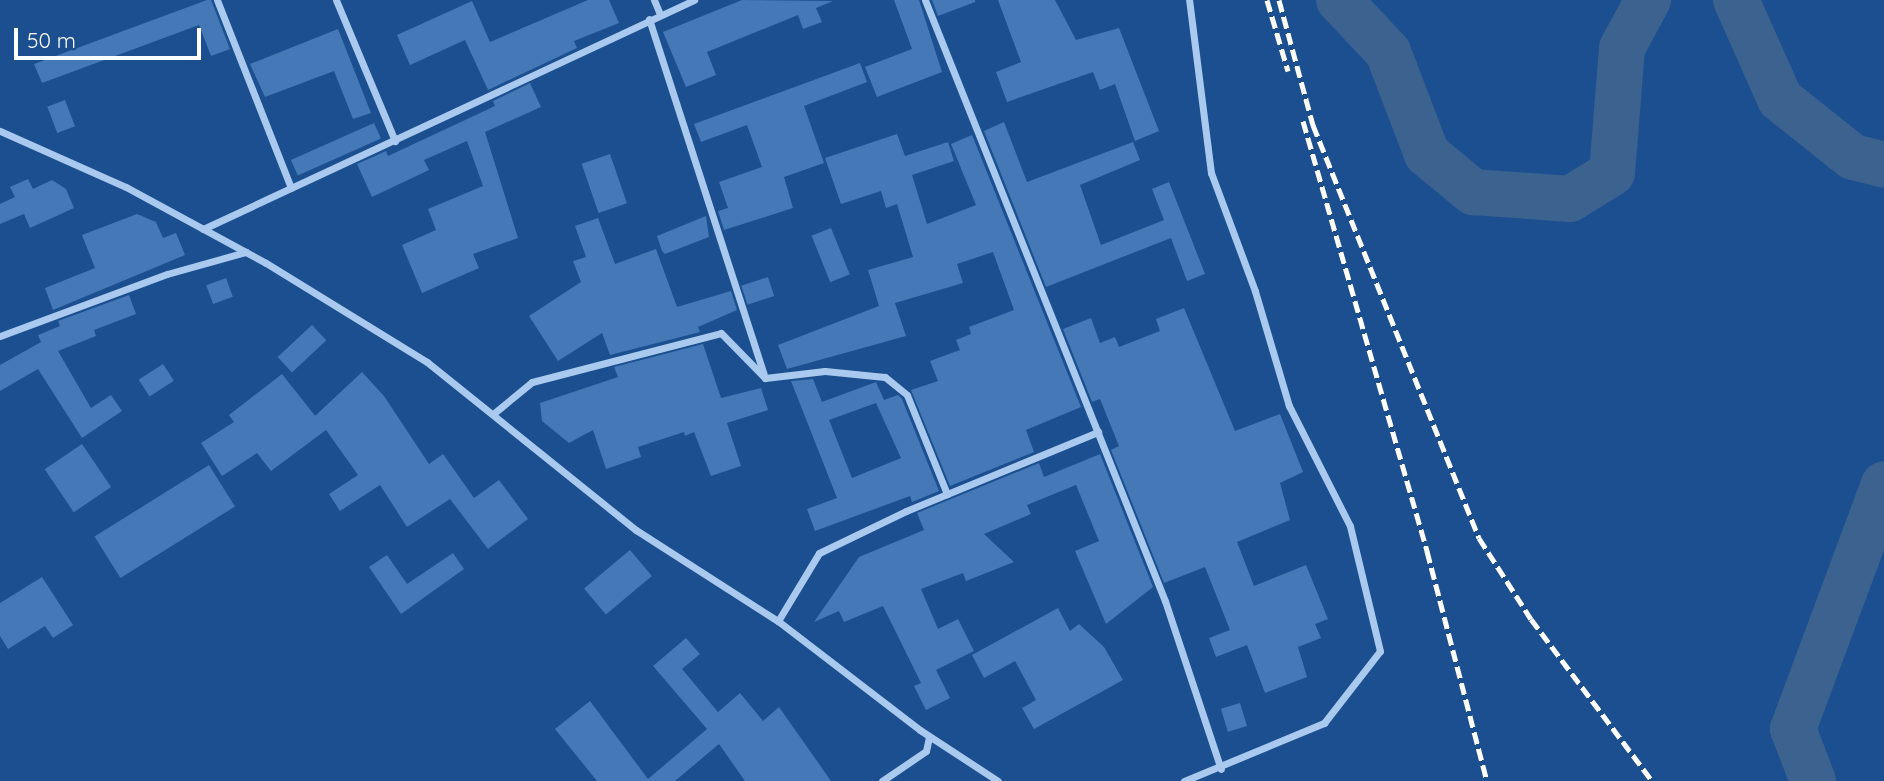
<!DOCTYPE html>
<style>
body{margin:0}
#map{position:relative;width:1884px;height:781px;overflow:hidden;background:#1b4f8f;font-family:Quicksand,sans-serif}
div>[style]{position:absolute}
.river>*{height:46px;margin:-23px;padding:0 23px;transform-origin:23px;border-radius:23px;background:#3c6290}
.building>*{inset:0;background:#4478b7;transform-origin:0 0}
.street>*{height:7px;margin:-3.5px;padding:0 3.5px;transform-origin:3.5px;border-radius:3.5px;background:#a9c9ee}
.rail>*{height:5px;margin-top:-2.5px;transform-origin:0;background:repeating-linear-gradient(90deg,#fff 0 12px,transparent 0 17px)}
span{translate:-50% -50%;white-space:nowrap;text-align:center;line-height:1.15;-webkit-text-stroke:5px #1b4f8f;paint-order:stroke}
.scale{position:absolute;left:14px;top:28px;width:187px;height:32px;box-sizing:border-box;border:4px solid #fff;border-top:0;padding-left:9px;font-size:21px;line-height:24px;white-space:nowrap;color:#fff;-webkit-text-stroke:5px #1b4f8f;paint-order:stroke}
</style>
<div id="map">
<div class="river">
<i style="left:1339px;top:0;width:71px;rotate:46.7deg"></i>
<i style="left:1388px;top:52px;width:109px;rotate:69.1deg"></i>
<i style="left:1427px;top:154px;width:60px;rotate:39.6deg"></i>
<i style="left:1473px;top:192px;width:97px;rotate:4.1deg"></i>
<i style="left:1570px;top:199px;width:49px;rotate:-31.8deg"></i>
<i style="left:1612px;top:173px;width:125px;rotate:-85.4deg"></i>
<i style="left:1622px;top:48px;width:55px;rotate:-61.6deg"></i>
<i style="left:1736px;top:0;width:108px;rotate:66deg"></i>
<i style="left:1780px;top:99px;width:93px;rotate:38.5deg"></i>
<i style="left:1853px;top:157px;width:32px;rotate:14deg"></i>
<i style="left:1813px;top:781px;width:56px;rotate:-111deg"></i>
<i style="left:1793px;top:729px;width:261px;rotate:-69.6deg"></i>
</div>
<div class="building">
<i style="clip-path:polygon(207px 0,211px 0,230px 49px,211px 56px,199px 25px,42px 83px,34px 64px)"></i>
<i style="clip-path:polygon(588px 0,609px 0,619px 23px,574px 41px,577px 48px,488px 90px,465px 40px,410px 65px,397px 35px,472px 1px,490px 42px)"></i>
<i style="clip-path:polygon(742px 0,833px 1px,816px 8px,822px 22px,803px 29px,798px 15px,707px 52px,716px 75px,686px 87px,663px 32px)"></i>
<i style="clip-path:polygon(894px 0,919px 0,942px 72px,877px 97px,865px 67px,912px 49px)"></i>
<i style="clip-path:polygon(932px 0,975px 0,975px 2px,938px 16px)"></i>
<i style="clip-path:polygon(998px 0,1055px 0,1076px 40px,1119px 28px,1159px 131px,1135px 141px,1115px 84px,1100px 90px,1093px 72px,1007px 102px,996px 72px,1021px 62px)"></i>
<i style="clip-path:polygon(338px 29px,371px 113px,353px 119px,334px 71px,265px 97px,250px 64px)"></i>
<i style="clip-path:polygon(860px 63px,867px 82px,804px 106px,824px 163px,784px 177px,793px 208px,724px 230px,718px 211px,728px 208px,719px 182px,762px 167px,747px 125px,701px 142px,694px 124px)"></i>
<i style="clip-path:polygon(530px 83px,541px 107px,485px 132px,518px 238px,473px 254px,479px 268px,422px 293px,402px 245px,436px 230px,428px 209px,483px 186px,467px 141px,424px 160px,429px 170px,372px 197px,357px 164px,386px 151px,388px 156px,495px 106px,493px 101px)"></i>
<i style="left:65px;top:100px;width:28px;height:19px;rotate:69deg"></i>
<i style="clip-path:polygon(1004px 122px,1027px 182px,1133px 142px,1140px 160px,1080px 185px,1101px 245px,1164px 220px,1152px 189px,1169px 182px,1205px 274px,1187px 281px,1171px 238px,1046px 287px,984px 131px)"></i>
<i style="left:374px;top:123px;width:17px;height:91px;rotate:66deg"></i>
<i style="clip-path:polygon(897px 134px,905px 156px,948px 142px,954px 161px,912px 175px,927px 224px,976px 205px,951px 144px,972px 135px,1081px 407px,1026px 430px,1034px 452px,950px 486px,911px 390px,938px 381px,930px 361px,960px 350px,956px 340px,971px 334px,969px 327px,1014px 310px,993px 252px,957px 264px,963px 283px,895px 303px,906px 336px,787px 369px,778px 345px,879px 306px,868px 270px,913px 257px,897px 204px,886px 208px,881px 191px,841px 204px,825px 158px)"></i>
<i style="left:610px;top:154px;width:52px;height:30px;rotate:71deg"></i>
<i style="clip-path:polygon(28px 179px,33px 189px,52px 180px,66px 189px,74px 208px,30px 228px,24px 214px,0 224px,0 204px,15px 197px,10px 187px)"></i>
<i style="clip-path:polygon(137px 214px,156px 222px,163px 238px,176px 233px,185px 255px,53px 310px,45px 288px,95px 268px,82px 235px)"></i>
<i style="clip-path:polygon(706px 216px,709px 237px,665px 254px,662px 251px,657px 236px)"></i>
<i style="clip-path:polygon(598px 218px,615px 264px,656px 249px,677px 307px,731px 291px,737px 310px,698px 327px,700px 332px,610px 355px,602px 333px,558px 361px,529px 316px,581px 282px,573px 261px,586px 257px,575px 226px)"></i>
<i style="left:831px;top:228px;width:50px;height:21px;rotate:68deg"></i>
<i style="left:768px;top:277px;width:20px;height:28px;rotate:72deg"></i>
<i style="left:226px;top:278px;width:20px;height:21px;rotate:70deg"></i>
<i style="clip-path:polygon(129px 295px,136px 314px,94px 330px,96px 336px,58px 351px,91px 408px,111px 395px,122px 411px,82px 438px,38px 369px,0 391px,0 365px,41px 342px,38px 335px,60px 326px,58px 321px)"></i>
<i style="clip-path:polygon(1184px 308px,1235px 431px,1280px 414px,1303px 472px,1280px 483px,1290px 520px,1237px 542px,1254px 586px,1306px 565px,1328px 619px,1315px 624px,1321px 638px,1298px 647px,1307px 677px,1265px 693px,1247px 645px,1216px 657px,1209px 638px,1230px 630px,1205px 567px,1164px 583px,1111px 450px,1119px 446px,1100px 399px,1092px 402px,1063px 329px,1091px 318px,1100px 343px,1115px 337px,1119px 347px,1160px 331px,1156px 319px)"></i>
<i style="left:312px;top:325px;width:21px;height:47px;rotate:47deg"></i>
<i style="clip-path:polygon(703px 344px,721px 398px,761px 388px,768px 410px,727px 423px,741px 466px,711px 476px,694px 432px,685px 436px,684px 432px,638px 447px,641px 457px,606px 469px,593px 430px,569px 443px,542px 421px,540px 403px,618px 377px,614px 367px)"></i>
<i style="left:163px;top:364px;width:20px;height:29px;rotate:57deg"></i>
<i style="clip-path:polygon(362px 372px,384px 396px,429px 464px,443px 454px,474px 498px,499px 480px,528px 519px,488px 549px,450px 499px,407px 527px,380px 485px,340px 511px,329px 494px,358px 475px,326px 430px,271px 471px,257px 453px,222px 476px,201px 443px,234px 422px,229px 415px,282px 374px,320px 422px,315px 416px)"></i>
<i style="clip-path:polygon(evenodd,813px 379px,822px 402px,876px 382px,884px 400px,898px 395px,902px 399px,939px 491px,912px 502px,910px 496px,815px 531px,807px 509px,837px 498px,791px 381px,813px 379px,876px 403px,901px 458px,852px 478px,829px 420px,876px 403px)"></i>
<i style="left:82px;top:444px;width:52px;height:45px;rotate:56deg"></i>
<i style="clip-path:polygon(1100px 454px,1153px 587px,1106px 624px,1075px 551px,1099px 541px,1076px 485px,1027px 505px,1031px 514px,984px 534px,1014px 562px,966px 581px,963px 573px,921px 589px,938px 629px,958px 619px,974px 651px,936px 670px,950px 698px,926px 710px,914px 686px,921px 683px,883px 606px,844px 622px,839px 611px,814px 622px,859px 557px,924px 530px,917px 513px,1039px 463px,1044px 477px)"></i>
<i style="left:209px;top:465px;width:49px;height:135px;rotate:58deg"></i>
<i style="left:630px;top:550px;width:34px;height:60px;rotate:50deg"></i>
<i style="clip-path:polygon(453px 553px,464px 569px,401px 614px,369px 567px,387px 555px,407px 584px)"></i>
<i style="clip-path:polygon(42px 577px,73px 625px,53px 638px,45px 626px,8px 649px,0 636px,0 603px)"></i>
<i style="clip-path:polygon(1058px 608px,1070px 631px,1079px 624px,1104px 647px,1123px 680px,1034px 729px,1022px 708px,1036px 700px,1015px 661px,984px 678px,972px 655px)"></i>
<i style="clip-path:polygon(686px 638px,700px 654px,682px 669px,718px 712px,740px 693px,763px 721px,779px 707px,831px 781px,745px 781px,719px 744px,675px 781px,597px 781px,555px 729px,590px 701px,648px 779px,707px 729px,653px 666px)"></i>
<i style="left:1240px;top:703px;width:24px;height:20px;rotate:73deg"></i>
</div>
<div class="street">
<i style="left:217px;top:0;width:202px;rotate:68.5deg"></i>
<i style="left:336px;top:0;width:153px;rotate:67.3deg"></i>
<i style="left:654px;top:0;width:15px;rotate:67deg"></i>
<i style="left:925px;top:0;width:647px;rotate:68.23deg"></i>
<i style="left:1165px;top:601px;width:177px;rotate:71.6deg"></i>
<i style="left:649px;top:19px;width:373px;rotate:72.1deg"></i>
<i style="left:0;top:131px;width:138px;rotate:24deg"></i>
<i style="left:126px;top:187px;width:159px;rotate:28.5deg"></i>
<i style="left:266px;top:263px;width:189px;rotate:31.6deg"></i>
<i style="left:427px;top:362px;width:268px;rotate:38.8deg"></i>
<i style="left:636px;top:530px;width:169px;rotate:32.7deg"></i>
<i style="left:778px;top:621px;width:179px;rotate:37.5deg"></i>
<i style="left:920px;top:730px;width:93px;rotate:33.2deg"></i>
<i style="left:203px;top:229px;width:542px;rotate:-25deg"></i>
<i style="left:0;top:336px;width:178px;rotate:-20.4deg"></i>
<i style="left:167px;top:274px;width:82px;rotate:-15.6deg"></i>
<i style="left:493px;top:414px;width:50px;rotate:-39.4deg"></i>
<i style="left:532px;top:382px;width:195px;rotate:-14.5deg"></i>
<i style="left:721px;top:333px;width:63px;rotate:45.6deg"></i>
<i style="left:765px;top:378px;width:60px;rotate:-6.7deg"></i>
<i style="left:825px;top:371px;width:60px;rotate:5.7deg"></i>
<i style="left:885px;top:377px;width:28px;rotate:39deg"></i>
<i style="left:907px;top:395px;width:107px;rotate:68deg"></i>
<i style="left:778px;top:621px;width:79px;rotate:-58.9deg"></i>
<i style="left:819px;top:553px;width:97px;rotate:-25.8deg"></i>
<i style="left:906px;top:511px;width:208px;rotate:-22.4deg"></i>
<i style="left:882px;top:781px;width:53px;rotate:-34.3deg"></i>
<i style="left:926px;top:751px;width:14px;rotate:-78deg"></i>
<i style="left:1184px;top:781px;width:152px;rotate:-22.5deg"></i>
<i style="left:1324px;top:723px;width:91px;rotate:-52.1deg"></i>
<i style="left:1380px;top:651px;width:129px;rotate:-103.5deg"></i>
<i style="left:1350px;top:526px;width:135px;rotate:-116.9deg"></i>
<i style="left:1289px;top:406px;width:120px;rotate:-106.5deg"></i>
<i style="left:1255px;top:291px;width:126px;rotate:-110.4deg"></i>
<i style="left:1211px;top:173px;width:174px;rotate:-97.2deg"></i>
</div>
<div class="rail">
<i style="left:1267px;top:0;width:74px;rotate:73.5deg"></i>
<i style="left:1279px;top:0;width:130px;rotate:74.8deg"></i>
<i style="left:1313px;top:125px;width:445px;rotate:68.1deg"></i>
<i style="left:1479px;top:538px;width:96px;rotate:57.3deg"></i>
<i style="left:1531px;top:619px;width:202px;rotate:53.2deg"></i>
<i style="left:1303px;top:121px;width:448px;rotate:73.9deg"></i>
<i style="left:1427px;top:551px;width:238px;rotate:75.4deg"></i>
</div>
<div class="scale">50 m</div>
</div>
